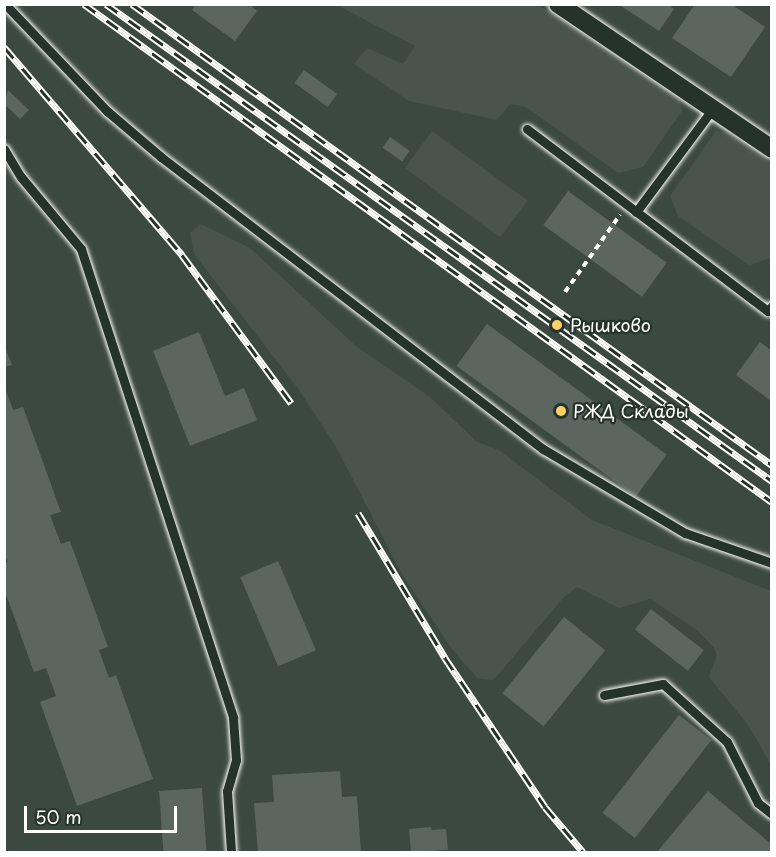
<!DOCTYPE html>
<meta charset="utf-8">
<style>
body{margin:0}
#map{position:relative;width:776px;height:857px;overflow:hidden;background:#2f3b35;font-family:"Playpen Sans",sans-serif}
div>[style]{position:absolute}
.built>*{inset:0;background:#3c4842;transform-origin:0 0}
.green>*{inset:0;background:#4a544f;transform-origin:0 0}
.building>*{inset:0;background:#5b6661;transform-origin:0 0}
.path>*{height:4px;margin-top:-2px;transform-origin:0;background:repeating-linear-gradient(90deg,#fff 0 6px,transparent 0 10.5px)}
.roads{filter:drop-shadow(0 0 2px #fff) drop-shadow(0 0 2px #fff)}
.lane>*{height:9px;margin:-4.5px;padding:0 4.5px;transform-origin:4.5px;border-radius:4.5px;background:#26332d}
.street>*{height:18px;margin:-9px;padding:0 9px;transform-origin:9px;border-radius:9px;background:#26332d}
.rail>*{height:7px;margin-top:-3.5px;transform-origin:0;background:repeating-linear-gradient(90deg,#26332d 0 14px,#fff 0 28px);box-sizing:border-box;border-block:2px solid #fff}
.dots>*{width:16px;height:16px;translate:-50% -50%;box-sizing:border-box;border:3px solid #26332d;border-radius:50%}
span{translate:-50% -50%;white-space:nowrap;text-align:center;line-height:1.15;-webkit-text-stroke:4.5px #26332d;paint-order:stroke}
.poi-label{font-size:18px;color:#fff}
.left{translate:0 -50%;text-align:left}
.frame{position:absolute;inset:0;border:6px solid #fff;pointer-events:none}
.scale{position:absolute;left:24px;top:806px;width:153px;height:27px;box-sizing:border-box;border:3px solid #fff;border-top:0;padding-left:8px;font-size:18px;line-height:21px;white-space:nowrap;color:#fff;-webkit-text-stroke:4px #26332d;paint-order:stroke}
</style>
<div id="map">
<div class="built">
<i style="left:5px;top:5px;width:766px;height:847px"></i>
</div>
<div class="green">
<i style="clip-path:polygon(337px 5px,538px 5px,680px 100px,682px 111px,643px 167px,618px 173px,526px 107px,510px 104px,497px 120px,409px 101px,354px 64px,367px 48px,403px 64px,415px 46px)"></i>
<i style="left:432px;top:131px;width:118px;height:46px;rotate:36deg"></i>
<i style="clip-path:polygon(716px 131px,728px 133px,771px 164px,771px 258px,749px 265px,678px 216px,670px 196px)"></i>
<i style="clip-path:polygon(201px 224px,250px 248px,357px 347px,430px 397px,477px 442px,499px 450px,592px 520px,771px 591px,771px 765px,749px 726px,709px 677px,717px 655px,714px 648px,697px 630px,650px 599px,619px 608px,577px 587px,564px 597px,497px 676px,492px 680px,477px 678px,452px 649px,402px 574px,335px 445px,297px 387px,194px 254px,190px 233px)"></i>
</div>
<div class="building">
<i style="clip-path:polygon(196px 4px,249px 4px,257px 11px,235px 41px,192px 10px)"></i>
<i style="clip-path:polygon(618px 4px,667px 4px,674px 9px,659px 31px)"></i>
<i style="clip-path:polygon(695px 4px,731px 4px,765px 27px,731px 77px,672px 38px)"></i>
<i style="left:304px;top:70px;width:41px;height:16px;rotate:36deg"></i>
<i style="clip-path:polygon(8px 90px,29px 110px,20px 119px,4px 104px)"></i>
<i style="left:390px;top:137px;width:24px;height:13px;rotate:35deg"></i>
<i style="left:568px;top:191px;width:122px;height:42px;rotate:36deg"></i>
<i style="left:487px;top:324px;width:222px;height:52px;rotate:36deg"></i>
<i style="clip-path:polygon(199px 332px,225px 396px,244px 388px,257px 420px,190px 446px,153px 351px)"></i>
<i style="clip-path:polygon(760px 342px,771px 350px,771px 401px,736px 375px)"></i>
<i style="clip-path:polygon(4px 345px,12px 365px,4px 367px)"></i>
<i style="clip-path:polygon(5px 388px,13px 410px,23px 407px,61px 512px,50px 515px,61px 544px,70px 541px,108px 647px,99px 650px,109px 678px,116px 675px,153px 779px,77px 806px,40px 702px,56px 696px,46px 668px,34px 672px,4px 589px,4px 563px,8px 562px,4px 553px)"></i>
<i style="left:278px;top:561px;width:97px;height:41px;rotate:67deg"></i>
<i style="left:651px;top:609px;width:67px;height:26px;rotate:38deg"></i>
<i style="left:564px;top:617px;width:53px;height:98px;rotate:39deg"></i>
<i style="left:679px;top:715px;width:41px;height:124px;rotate:38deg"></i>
<i style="clip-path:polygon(340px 771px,342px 797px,357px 796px,361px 852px,258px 852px,254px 803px,274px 802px,272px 775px)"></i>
<i style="left:202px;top:788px;width:64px;height:43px;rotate:86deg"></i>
<i style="clip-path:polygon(708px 791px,771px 844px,771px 852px,657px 852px)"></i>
<i style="clip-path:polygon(431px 827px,432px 830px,446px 829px,448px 850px,411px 852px,409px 829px)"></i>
</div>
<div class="path">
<i style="left:565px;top:292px;width:95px;rotate:-54.5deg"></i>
</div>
<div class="roads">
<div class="lane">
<i style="left:5px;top:4px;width:148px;rotate:46.4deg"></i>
<i style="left:107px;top:111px;width:71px;rotate:40.4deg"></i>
<i style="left:161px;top:157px;width:481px;rotate:37.4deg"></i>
<i style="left:543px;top:449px;width:165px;rotate:30.6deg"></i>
<i style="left:685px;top:533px;width:92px;rotate:19deg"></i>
<i style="left:527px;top:129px;width:302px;rotate:37.1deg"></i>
<i style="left:768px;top:311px;width:6px;rotate:-51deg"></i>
<i style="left:4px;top:149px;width:33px;rotate:59deg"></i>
<i style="left:21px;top:177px;width:94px;rotate:50.2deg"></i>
<i style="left:81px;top:249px;width:493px;rotate:72deg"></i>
<i style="left:233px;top:718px;width:42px;rotate:85.9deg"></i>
<i style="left:236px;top:760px;width:32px;rotate:106deg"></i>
<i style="left:227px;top:791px;width:61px;rotate:86.2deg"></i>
<i style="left:636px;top:212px;width:131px;rotate:-53.4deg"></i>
<i style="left:604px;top:695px;width:60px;rotate:-10.6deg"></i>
<i style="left:663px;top:684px;width:86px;rotate:42.2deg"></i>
<i style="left:727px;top:742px;width:68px;rotate:63.1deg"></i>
<i style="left:758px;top:803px;width:18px;rotate:38deg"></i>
</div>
<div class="street">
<i style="left:558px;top:4px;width:258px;rotate:34.1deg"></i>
</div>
</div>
<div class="rail">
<i style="left:84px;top:4px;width:849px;rotate:35.9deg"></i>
<i style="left:106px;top:4px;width:819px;rotate:35.61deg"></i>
<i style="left:132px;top:4px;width:789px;rotate:35.77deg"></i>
<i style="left:4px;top:47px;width:274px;rotate:49.4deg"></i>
<i style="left:182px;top:255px;width:184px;rotate:53.6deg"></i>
<i style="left:358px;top:513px;width:169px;rotate:59deg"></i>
<i style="left:445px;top:658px;width:179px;rotate:56.1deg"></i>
<i style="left:545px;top:807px;width:59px;rotate:49.8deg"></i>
</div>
<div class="dots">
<i style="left:557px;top:325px;background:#ffd166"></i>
<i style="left:561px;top:411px;background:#ffd166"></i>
</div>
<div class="poi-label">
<span class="left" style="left:570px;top:325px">Рышково</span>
<span class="left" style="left:573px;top:411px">РЖД Склады</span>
</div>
<div class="frame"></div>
<div class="scale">50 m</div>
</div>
